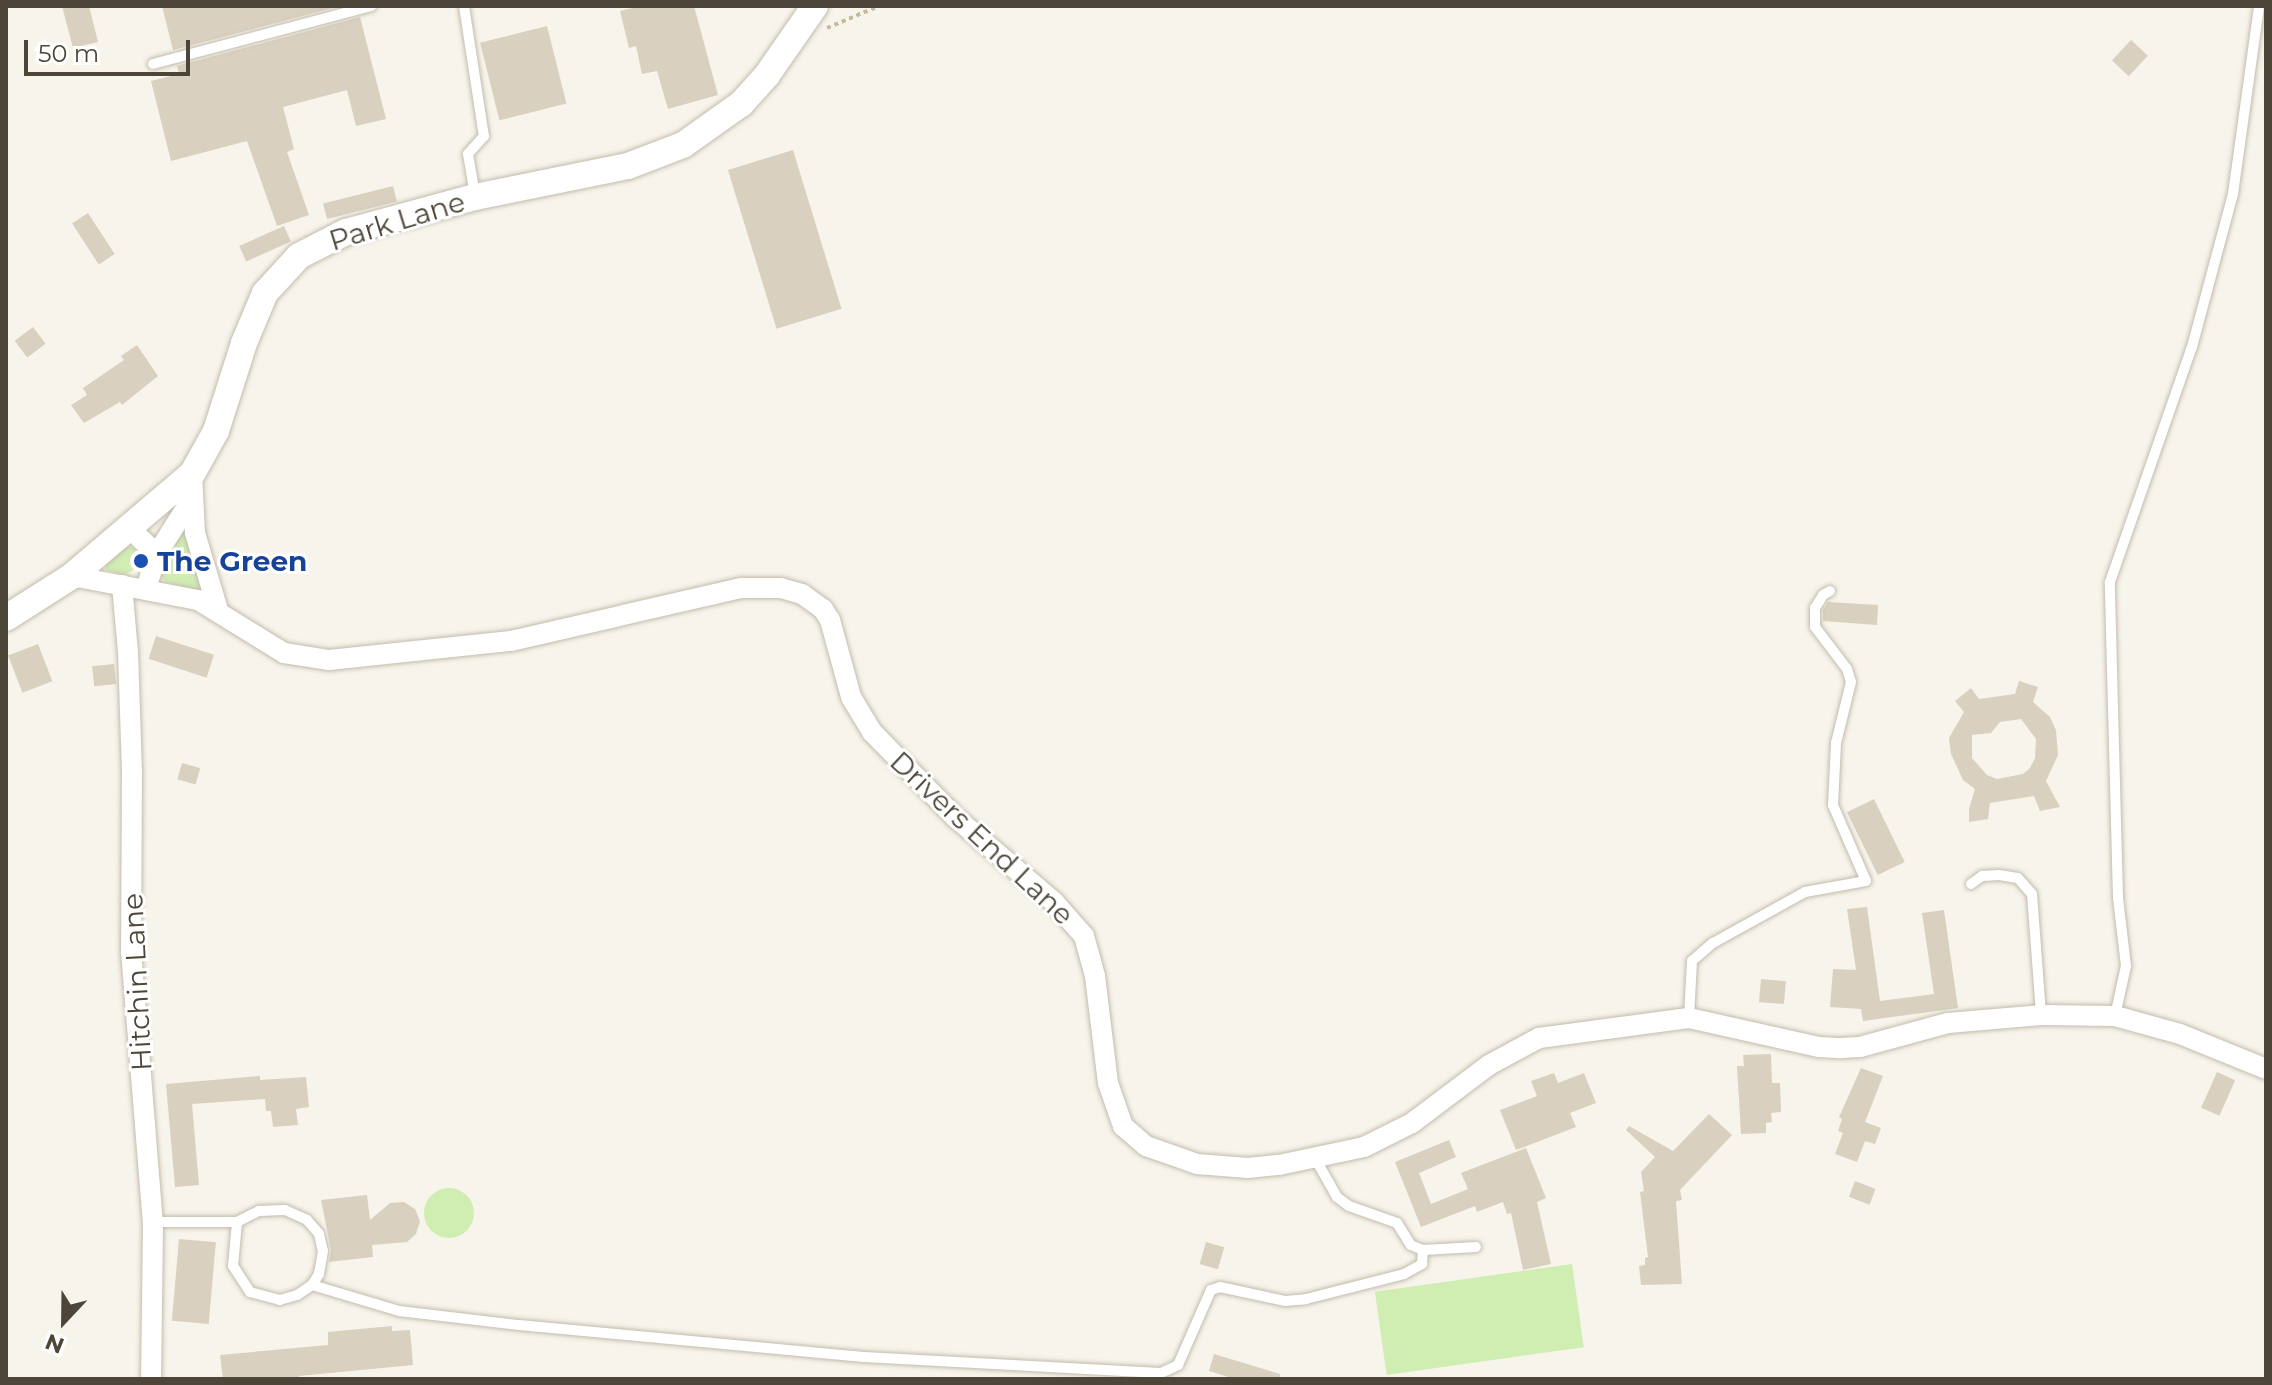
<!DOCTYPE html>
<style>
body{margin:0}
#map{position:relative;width:2272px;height:1385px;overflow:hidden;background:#f7f4eb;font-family:Montserrat,sans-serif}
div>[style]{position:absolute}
.green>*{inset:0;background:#d0edb2;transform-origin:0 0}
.round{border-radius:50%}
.building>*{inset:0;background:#d9d0c0;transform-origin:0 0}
.path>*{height:4px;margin-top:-2px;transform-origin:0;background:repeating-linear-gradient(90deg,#c6b99d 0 4px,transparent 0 8px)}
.roads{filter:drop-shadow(0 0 2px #c3bcad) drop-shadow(0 0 2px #c3bcad)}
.service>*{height:10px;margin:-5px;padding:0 5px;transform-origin:5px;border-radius:5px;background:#fff}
.minor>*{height:20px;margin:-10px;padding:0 10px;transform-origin:10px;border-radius:10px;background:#fff}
.tertiary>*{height:26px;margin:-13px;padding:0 13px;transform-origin:13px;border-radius:13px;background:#fff}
.dots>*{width:22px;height:22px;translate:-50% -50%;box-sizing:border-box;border:4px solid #fff;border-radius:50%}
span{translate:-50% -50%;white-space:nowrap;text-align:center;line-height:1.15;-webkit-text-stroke:6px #fff;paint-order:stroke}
.street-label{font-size:28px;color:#4c4538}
.transit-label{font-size:28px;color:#164399;font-weight:700}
.left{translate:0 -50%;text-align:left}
.frame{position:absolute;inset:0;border:8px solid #4c4538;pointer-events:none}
.north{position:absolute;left:24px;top:1281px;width:80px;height:80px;-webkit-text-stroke:6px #fff;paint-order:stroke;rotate:202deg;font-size:22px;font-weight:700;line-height:32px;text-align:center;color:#4c4538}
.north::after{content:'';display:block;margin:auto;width:28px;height:36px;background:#4c4538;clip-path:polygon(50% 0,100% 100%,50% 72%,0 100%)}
.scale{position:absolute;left:24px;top:40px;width:166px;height:36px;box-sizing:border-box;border:4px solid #4c4538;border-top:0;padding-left:10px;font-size:24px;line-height:28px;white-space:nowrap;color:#4c4538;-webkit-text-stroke:6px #fff;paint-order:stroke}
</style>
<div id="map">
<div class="green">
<i style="clip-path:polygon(183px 528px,187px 528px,204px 587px,199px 592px,166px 582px,158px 573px)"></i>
<i style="clip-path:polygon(124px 545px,136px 549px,138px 567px,125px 575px,106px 570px,106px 563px)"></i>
<i class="round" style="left:424px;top:1188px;width:50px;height:50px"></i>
<i style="left:1572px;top:1264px;width:84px;height:199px;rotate:82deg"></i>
</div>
<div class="building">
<i style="clip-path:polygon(62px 6px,89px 6px,98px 42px,73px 48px)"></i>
<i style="clip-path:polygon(162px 6px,340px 6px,173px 50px)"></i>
<i style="clip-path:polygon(641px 6px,694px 6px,718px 95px,668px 109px,657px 71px,642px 74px,636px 46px,629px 48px,620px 11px)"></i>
<i style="clip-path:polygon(360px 17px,386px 119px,356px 126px,347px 90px,283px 107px,294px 149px,287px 152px,309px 215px,277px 226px,247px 141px,171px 161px,151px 81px,179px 74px,177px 66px)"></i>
<i style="left:547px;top:26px;width:80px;height:69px;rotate:76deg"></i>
<i style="left:2131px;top:40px;width:23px;height:28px;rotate:43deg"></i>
<i style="left:793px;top:150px;width:166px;height:68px;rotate:73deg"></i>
<i style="left:393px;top:186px;width:16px;height:72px;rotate:76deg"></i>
<i style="left:88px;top:213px;width:49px;height:19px;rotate:57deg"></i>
<i style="left:284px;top:226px;width:17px;height:49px;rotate:66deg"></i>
<i style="left:33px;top:327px;width:21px;height:23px;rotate:53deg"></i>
<i style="clip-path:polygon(137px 345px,158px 376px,122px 405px,120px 402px,84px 423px,71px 405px,87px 395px,83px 388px,124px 360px,121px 356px)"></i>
<i style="clip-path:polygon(1828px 602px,1878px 605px,1877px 625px,1823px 621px,1823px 610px)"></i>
<i style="left:156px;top:636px;width:61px;height:24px;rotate:18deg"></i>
<i style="left:38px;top:644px;width:40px;height:32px;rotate:69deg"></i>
<i style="left:114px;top:664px;width:20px;height:22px;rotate:84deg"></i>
<i style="clip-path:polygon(evenodd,2019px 681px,2038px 687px,2033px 702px,2050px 717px,2056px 730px,2058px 755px,2046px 781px,2060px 807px,2040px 811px,2034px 796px,1990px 803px,1988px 819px,1969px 822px,1969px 809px,1975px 789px,1963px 780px,1951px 754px,1949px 738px,1964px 712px,1955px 701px,1971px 688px,1979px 699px,2015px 694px,2019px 681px,2021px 719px,2036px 739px,2035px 758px,2030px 768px,2023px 774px,1997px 779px,1987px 775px,1972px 758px,1972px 735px,1991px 733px,2000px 722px,2021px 719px)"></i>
<i style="left:182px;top:763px;width:19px;height:17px;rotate:16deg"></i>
<i style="left:1874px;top:799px;width:70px;height:30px;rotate:64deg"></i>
<i style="clip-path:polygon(1867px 907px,1880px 1001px,1934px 994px,1922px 913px,1944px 910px,1958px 1008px,1863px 1021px,1861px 1009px,1830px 1007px,1833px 969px,1856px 970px,1847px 909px)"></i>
<i style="left:1761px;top:979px;width:25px;height:23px;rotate:5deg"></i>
<i style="clip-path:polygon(1771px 1054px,1772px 1083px,1780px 1083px,1781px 1112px,1771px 1113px,1772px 1122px,1766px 1123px,1766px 1133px,1741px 1134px,1737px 1066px,1744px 1066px,1743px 1055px)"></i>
<i style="clip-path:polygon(1861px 1068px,1883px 1076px,1865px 1122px,1881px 1128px,1875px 1144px,1865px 1141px,1857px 1162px,1835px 1154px,1843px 1133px,1838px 1131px,1842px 1119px,1839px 1117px)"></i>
<i style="left:2217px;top:1072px;width:20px;height:39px;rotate:24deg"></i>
<i style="clip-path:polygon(1554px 1073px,1558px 1083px,1584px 1073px,1596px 1103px,1570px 1113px,1576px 1127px,1516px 1150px,1500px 1110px,1537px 1096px,1531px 1081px)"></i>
<i style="clip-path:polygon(260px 1076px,260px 1080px,306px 1077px,309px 1107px,296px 1109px,298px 1125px,273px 1127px,271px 1111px,266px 1111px,265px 1099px,192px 1104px,199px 1185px,175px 1187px,166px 1084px)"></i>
<i style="clip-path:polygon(1709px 1114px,1732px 1135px,1680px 1190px,1682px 1200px,1676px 1201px,1682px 1284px,1641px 1285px,1639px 1266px,1645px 1265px,1645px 1258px,1648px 1257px,1640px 1192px,1644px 1191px,1641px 1172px,1655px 1157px,1626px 1130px,1629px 1126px,1673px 1151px)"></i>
<i style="clip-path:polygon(1449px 1140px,1456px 1157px,1419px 1173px,1431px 1204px,1468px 1189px,1461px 1173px,1526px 1148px,1546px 1198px,1537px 1202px,1551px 1264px,1523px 1270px,1511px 1213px,1507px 1214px,1503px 1202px,1477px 1212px,1475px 1206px,1421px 1227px,1395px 1162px)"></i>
<i style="left:1855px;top:1181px;width:22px;height:17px;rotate:21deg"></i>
<i style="clip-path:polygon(367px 1195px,370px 1220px,390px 1203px,404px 1202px,415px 1209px,420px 1221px,416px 1234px,407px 1242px,372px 1245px,373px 1257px,329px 1262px,331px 1250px,321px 1200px)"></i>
<i style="left:179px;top:1239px;width:37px;height:82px;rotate:5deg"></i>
<i style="left:1206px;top:1242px;width:19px;height:23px;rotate:16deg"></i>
<i style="clip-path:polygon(392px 1326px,392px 1331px,410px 1330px,413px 1365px,299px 1376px,300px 1379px,223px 1379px,220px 1355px,328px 1345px,328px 1332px)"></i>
<i style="clip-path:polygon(1214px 1354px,1280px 1374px,1280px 1379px,1235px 1379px,1209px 1371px)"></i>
</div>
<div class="path">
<i style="left:827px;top:28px;width:56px;rotate:-22.9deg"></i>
</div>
<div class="roads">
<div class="service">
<i style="left:464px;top:6px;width:132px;rotate:81.3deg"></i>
<i style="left:484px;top:136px;width:24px;rotate:132deg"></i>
<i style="left:468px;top:154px;width:42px;rotate:80.3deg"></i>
<i style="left:153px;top:64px;width:226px;rotate:-14.9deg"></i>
<i style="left:1971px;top:884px;width:14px;rotate:-36deg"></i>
<i style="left:1982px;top:876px;width:17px;rotate:-3deg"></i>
<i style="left:1999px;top:875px;width:19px;rotate:9deg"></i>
<i style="left:2018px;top:878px;width:21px;rotate:49deg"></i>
<i style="left:2032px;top:894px;width:121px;rotate:85.7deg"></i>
<i style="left:2115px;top:1016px;width:51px;rotate:-77.6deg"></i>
<i style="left:2126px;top:966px;width:68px;rotate:-96.7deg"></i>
<i style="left:2118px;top:898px;width:316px;rotate:-91.5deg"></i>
<i style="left:2110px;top:582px;width:249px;rotate:-70.8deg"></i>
<i style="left:2192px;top:347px;width:158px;rotate:-75deg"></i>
<i style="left:2233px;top:194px;width:190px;rotate:-82.1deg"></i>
<i style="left:1689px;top:1018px;width:57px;rotate:-87deg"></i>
<i style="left:1692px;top:961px;width:28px;rotate:-41deg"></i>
<i style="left:1713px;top:943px;width:105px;rotate:-29deg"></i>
<i style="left:1805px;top:892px;width:62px;rotate:-10.2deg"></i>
<i style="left:1866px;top:881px;width:83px;rotate:-113.5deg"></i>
<i style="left:1833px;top:805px;width:62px;rotate:-87.2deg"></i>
<i style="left:1836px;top:743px;width:63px;rotate:-76.2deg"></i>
<i style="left:1851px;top:682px;width:14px;rotate:-107deg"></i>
<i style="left:1847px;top:669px;width:53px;rotate:-127.3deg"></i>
<i style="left:1815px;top:627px;width:19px;rotate:-90deg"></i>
<i style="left:1815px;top:608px;width:15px;rotate:-58deg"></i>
<i style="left:1823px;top:595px;width:8px;rotate:-30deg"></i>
<i style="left:1315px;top:1158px;width:45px;rotate:60.6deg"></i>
<i style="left:1337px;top:1197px;width:15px;rotate:37deg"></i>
<i style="left:1349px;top:1206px;width:51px;rotate:19.5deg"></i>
<i style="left:1397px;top:1223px;width:26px;rotate:58deg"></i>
<i style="left:1411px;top:1245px;width:13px;rotate:23deg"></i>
<i style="left:1423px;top:1250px;width:53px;rotate:-3.2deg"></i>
<i style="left:153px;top:1222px;width:84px"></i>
<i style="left:237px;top:1222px;width:25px;rotate:-27deg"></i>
<i style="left:259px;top:1211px;width:26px;rotate:-2deg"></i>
<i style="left:285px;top:1210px;width:24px;rotate:24deg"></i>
<i style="left:307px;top:1220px;width:18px;rotate:49deg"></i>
<i style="left:319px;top:1234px;width:17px;rotate:77deg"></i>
<i style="left:323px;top:1251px;width:23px;rotate:100deg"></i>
<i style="left:319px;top:1274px;width:13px;rotate:122deg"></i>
<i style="left:312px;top:1285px;width:18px;rotate:146deg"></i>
<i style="left:297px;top:1295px;width:18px;rotate:164deg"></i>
<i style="left:280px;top:1300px;width:31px;rotate:-165deg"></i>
<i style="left:250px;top:1292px;width:31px;rotate:-123deg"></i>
<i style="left:233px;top:1266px;width:44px;rotate:-84.8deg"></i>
<i style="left:312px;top:1285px;width:91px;rotate:16.6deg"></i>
<i style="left:399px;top:1311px;width:121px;rotate:6.7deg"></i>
<i style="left:519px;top:1325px;width:346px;rotate:5.3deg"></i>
<i style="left:864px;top:1357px;width:297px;rotate:3.1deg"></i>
<i style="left:1161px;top:1373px;width:19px;rotate:-25deg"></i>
<i style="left:1178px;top:1365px;width:82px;rotate:-66.3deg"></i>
<i style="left:1211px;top:1290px;width:9px;rotate:-18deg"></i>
<i style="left:1220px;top:1287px;width:66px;rotate:12.2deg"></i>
<i style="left:1285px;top:1301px;width:21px;rotate:-5deg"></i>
<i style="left:1306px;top:1299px;width:101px;rotate:-14.3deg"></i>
<i style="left:1404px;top:1274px;width:21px;rotate:-29deg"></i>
<i style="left:1422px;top:1264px;width:14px;rotate:-86deg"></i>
</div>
<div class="minor">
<i style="left:192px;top:474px;width:59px;rotate:87.1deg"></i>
<i style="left:195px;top:533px;width:80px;rotate:73.4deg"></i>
<i style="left:129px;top:528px;width:38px;rotate:43deg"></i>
<i style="left:72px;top:576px;width:128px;rotate:10.8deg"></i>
<i style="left:198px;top:600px;width:101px;rotate:31.6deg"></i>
<i style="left:284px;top:653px;width:46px;rotate:8.8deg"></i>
<i style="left:329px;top:660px;width:183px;rotate:-6deg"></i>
<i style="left:511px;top:641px;width:236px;rotate:-13deg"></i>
<i style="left:741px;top:588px;width:40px"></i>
<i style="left:781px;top:588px;width:22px;rotate:16deg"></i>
<i style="left:802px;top:594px;width:26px;rotate:36deg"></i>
<i style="left:823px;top:609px;width:13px;rotate:58deg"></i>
<i style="left:830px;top:620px;width:80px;rotate:74.7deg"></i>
<i style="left:851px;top:697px;width:41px;rotate:59deg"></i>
<i style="left:872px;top:732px;width:120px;rotate:45.7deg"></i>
<i style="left:956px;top:818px;width:130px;rotate:40.6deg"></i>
<i style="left:1055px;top:903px;width:44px;rotate:48.7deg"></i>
<i style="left:1084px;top:936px;width:41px;rotate:74.6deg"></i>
<i style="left:1095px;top:976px;width:108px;rotate:83.1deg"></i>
<i style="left:1108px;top:1083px;width:46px;rotate:70.8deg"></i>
<i style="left:1123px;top:1126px;width:30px;rotate:41deg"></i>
<i style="left:1146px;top:1146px;width:54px;rotate:19.4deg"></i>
<i style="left:1197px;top:1164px;width:51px;rotate:4.5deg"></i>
<i style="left:1248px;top:1168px;width:31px;rotate:-6deg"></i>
<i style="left:1279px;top:1165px;width:87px;rotate:-12deg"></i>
<i style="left:1364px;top:1147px;width:54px;rotate:-26.6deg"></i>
<i style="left:1412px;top:1123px;width:96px;rotate:-37deg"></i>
<i style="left:1489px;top:1065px;width:57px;rotate:-28.4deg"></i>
<i style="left:1539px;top:1038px;width:151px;rotate:-7.6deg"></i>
<i style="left:1689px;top:1018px;width:133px;rotate:12.6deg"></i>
<i style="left:1819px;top:1047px;width:22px;rotate:3deg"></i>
<i style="left:1841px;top:1048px;width:19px;rotate:-3deg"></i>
<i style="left:1860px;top:1047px;width:91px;rotate:-15.3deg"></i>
<i style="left:1948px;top:1023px;width:93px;rotate:-4.9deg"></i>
<i style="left:2041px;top:1015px;width:74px;rotate:0.8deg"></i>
<i style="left:2115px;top:1016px;width:67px;rotate:15.5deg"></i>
<i style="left:2180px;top:1034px;width:93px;rotate:22.1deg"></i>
<i style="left:122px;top:585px;width:67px;rotate:84.9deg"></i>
<i style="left:128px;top:652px;width:119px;rotate:88.1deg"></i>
<i style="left:132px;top:771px;width:180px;rotate:90.3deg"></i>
<i style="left:131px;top:951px;width:272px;rotate:85.4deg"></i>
<i style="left:153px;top:1222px;width:157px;rotate:90.7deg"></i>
<i style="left:146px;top:589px;width:37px;rotate:-73deg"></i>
<i style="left:157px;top:554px;width:64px;rotate:-57.8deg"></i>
</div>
<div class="tertiary">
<i style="left:6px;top:618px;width:78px;rotate:-32.5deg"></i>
<i style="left:72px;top:576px;width:157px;rotate:-40.4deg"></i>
<i style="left:192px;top:474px;width:49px;rotate:-60.8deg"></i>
<i style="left:216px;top:431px;width:92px;rotate:-72.3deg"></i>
<i style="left:244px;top:343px;width:54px;rotate:-67.2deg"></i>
<i style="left:265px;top:293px;width:50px;rotate:-47.4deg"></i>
<i style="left:299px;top:256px;width:53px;rotate:-27.1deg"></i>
<i style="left:346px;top:232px;width:134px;rotate:-15.2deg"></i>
<i style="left:475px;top:197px;width:156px;rotate:-11.5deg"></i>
<i style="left:628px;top:166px;width:59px;rotate:-20.9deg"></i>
<i style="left:683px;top:145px;width:71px;rotate:-35.3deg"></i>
<i style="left:741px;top:104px;width:39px;rotate:-48deg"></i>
<i style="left:767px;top:75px;width:84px;rotate:-55.2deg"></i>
</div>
</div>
<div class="dots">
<i style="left:141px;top:561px;background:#1a4fb4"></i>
</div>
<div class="street-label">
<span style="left:397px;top:221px;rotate:-17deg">Park Lane</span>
<span style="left:982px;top:838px;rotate:43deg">Drivers End Lane</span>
<span style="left:137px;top:982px;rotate:-93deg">Hitchin Lane</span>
</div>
<div class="transit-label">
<span class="left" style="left:157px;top:561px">The Green</span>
</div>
<div class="frame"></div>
<div class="north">N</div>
<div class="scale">50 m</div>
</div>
